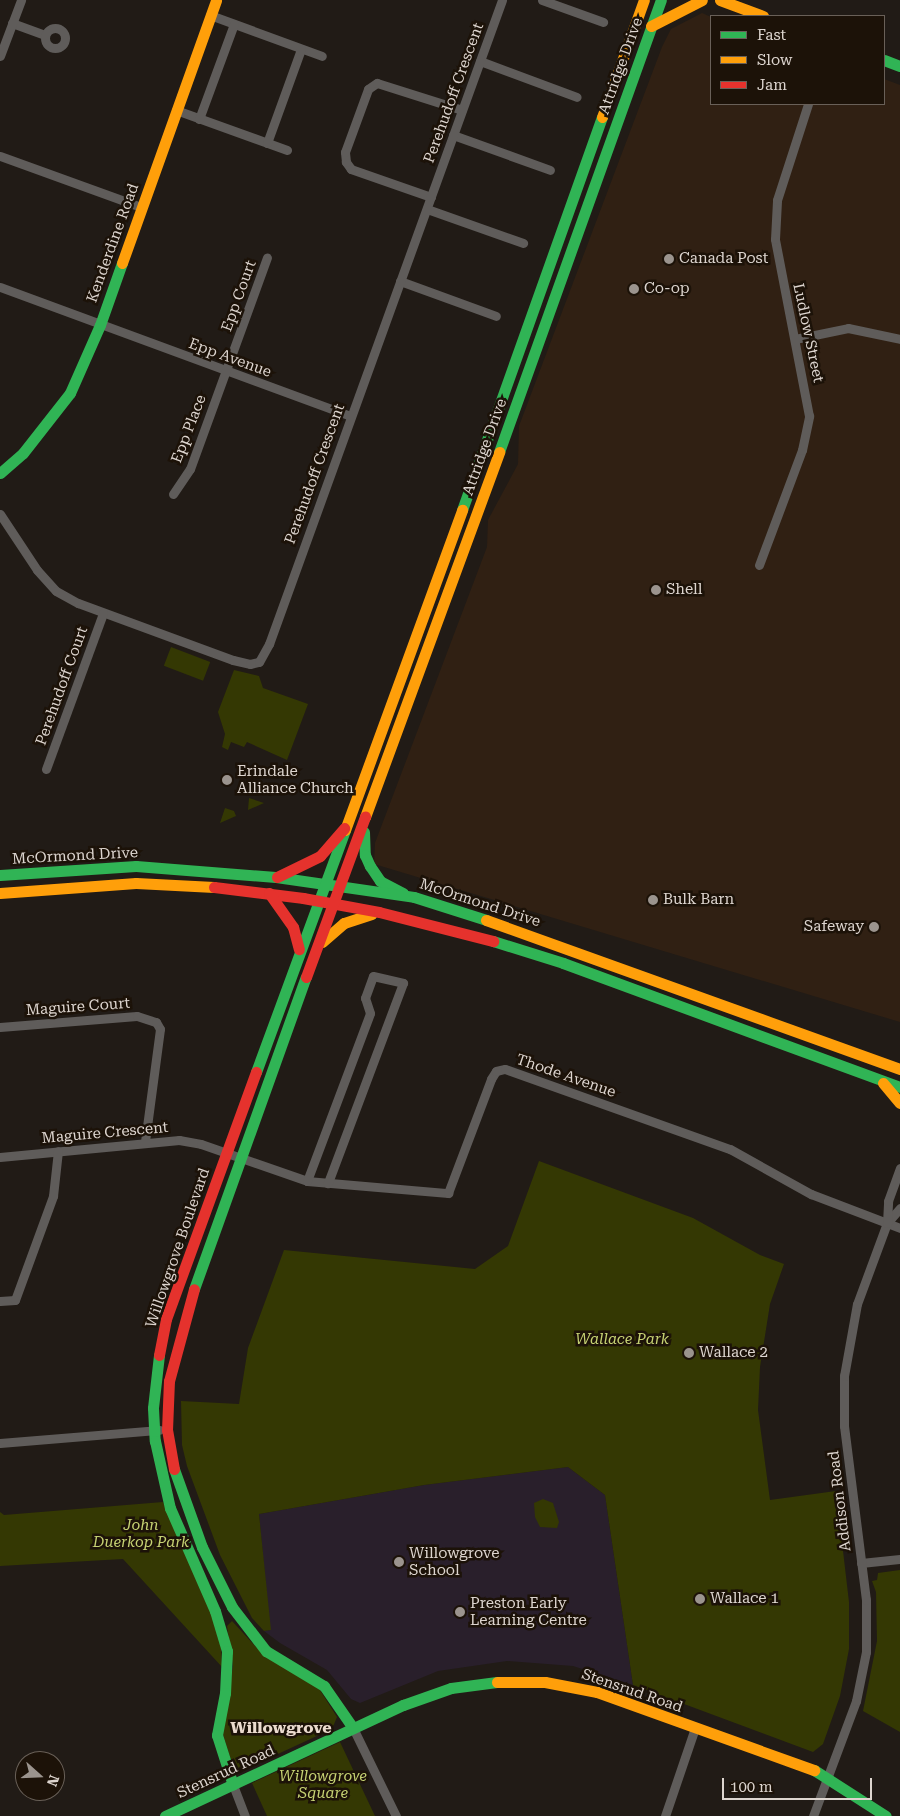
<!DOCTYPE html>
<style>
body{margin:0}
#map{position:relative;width:900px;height:1816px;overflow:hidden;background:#211b16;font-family:"Roboto Serif",serif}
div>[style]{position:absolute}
.built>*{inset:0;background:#302013}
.industrial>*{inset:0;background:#291f2b}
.green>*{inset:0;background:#343803;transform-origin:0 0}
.street>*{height:9px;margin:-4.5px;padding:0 4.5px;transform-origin:4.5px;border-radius:4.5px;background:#5f5c5a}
.street>.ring{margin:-4.5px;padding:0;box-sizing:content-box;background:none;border:9px solid #5f5c5a;border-radius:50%}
.fast>*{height:11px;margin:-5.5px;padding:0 5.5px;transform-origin:5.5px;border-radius:5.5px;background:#30b455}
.slow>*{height:11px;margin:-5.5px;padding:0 5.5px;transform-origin:5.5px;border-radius:5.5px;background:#ff9f0a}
.jam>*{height:11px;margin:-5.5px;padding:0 5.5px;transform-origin:5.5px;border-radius:5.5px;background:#e5322d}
.dots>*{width:14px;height:14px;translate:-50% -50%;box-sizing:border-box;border:2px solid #1c1208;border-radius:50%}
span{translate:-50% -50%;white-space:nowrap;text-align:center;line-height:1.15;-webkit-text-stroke:5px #1c1208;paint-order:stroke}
.street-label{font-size:15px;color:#ddd5cf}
.poi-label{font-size:15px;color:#ddd5cf}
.left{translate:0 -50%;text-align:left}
.right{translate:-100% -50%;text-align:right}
.park-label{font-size:15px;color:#c6d273;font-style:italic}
.neighbourhood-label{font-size:16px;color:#ebdbce;font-weight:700}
.legend{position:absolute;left:710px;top:15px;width:175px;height:90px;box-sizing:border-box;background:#1c1208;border:1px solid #696058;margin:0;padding:6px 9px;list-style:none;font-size:15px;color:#ddd5cf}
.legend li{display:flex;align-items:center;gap:10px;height:25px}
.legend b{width:25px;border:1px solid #696058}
.north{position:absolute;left:15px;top:1751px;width:50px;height:50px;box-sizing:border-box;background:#1c1208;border:1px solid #696058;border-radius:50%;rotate:110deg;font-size:14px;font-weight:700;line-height:20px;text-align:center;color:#ddd5cf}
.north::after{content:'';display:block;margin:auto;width:18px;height:22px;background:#9b948e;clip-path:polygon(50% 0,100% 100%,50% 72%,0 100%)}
.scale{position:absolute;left:722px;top:1778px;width:150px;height:22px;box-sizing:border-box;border:2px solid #ddd5cf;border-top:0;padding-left:6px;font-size:15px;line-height:18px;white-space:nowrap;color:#ddd5cf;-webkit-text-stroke:4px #1c1208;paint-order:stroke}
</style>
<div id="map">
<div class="built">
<i style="clip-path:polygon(702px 13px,711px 17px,711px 104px,884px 104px,884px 79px,900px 85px,900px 1022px,374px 864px,375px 843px,487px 547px,488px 520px,518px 464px,519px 426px,662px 47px,671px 29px)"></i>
</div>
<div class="industrial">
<i style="clip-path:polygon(568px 1467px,605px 1495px,633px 1685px,573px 1666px,507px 1661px,438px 1671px,360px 1703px,351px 1699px,327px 1670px,280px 1643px,264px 1631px,270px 1630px,259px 1514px,424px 1485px)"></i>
</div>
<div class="green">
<i style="left:171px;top:647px;width:42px;height:20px;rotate:21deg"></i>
<i style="clip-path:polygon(234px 670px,259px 676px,263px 688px,308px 704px,287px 760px,247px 742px,244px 747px,231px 742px,228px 750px,222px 747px,225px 734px,218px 712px)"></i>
<i style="clip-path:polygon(249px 798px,264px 803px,248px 810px)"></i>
<i style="clip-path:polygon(225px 808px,234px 811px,236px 816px,220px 823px)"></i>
<i style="clip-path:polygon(539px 1161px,693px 1218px,760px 1255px,784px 1264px,770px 1304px,760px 1367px,758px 1410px,770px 1500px,836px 1491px,849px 1602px,849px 1649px,840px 1696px,823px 1744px,813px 1752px,633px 1685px,605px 1495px,568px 1467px,424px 1485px,259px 1514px,271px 1630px,264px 1631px,252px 1618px,220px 1555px,187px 1466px,182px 1445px,181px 1401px,239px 1404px,248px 1348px,284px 1250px,475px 1269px,508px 1246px)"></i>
<i style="clip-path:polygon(543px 1499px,553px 1503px,559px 1522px,557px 1528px,540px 1527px,535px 1517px,534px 1503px)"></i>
<i style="clip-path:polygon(163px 1502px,213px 1617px,221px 1647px,222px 1667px,123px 1559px,0 1566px,0 1512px,4px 1515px)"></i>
<i style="clip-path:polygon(900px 1570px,900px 1732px,863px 1711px,877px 1641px,876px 1592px,872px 1581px,877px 1580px,878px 1573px)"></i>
<i style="clip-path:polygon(232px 1621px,256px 1647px,318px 1687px,337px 1717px,332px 1729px,243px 1770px,236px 1767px,230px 1757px,223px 1734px,233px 1666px,227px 1626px)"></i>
<i style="clip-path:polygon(340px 1742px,375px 1816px,267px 1816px,252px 1783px)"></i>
</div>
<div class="street">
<i style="left:542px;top:0;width:65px;rotate:19.8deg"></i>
<i style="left:210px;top:15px;width:119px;rotate:20.1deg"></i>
<i style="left:12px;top:23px;width:35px;rotate:20deg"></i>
<i class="ring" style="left:45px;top:28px;width:11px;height:11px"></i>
<i style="left:0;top:56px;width:60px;rotate:-69.4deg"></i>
<i style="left:480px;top:61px;width:103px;rotate:20.4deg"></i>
<i style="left:176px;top:110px;width:118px;rotate:19.8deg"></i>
<i style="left:199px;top:119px;width:101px;rotate:-69.8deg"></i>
<i style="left:453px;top:135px;width:103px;rotate:19.8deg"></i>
<i style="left:267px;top:143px;width:100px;rotate:-70.1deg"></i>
<i style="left:0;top:156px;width:150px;rotate:19.9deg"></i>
<i style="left:431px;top:197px;width:85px;rotate:-160.7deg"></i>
<i style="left:351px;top:169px;width:9px;rotate:-126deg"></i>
<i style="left:346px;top:162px;width:10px;rotate:-96deg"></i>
<i style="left:345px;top:152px;width:67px;rotate:-69.9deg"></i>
<i style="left:368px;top:89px;width:11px;rotate:-34deg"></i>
<i style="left:377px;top:83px;width:89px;rotate:17.6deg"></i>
<i style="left:427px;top:209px;width:102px;rotate:19.5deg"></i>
<i style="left:400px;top:281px;width:102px;rotate:20deg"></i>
<i style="left:0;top:287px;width:374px;rotate:20.2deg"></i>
<i style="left:795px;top:339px;width:54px;rotate:-11.7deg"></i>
<i style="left:848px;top:328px;width:53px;rotate:11.9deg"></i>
<i style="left:173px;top:494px;width:30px;rotate:-56deg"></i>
<i style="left:190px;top:469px;width:225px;rotate:-70deg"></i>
<i style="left:0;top:514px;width:67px;rotate:56.5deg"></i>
<i style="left:37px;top:570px;width:28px;rotate:48deg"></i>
<i style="left:56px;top:591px;width:25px;rotate:29deg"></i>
<i style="left:78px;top:603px;width:165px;rotate:20.2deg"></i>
<i style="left:233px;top:660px;width:17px;rotate:13deg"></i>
<i style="left:250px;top:664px;width:9px;rotate:-13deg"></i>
<i style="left:259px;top:662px;width:21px;rotate:-61deg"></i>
<i style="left:269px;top:644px;width:685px;rotate:-70.11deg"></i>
<i style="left:759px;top:565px;width:123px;rotate:-69.5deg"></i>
<i style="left:802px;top:450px;width:35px;rotate:-78deg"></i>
<i style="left:809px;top:416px;width:180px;rotate:-100.9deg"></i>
<i style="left:775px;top:239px;width:39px;rotate:-87deg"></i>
<i style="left:777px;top:200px;width:101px;rotate:-72.1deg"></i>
<i style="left:46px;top:769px;width:166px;rotate:-69.9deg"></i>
<i style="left:0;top:1027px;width:137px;rotate:-4.6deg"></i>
<i style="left:137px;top:1016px;width:20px;rotate:18deg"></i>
<i style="left:156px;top:1022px;width:8px;rotate:60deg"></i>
<i style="left:160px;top:1029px;width:113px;rotate:97.6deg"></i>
<i style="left:0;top:1157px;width:180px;rotate:-5.4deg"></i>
<i style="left:179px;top:1140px;width:22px;rotate:10deg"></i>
<i style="left:201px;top:1144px;width:112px;rotate:19.2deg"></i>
<i style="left:307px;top:1181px;width:142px;rotate:4.9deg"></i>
<i style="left:448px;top:1193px;width:122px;rotate:-69.3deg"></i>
<i style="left:491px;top:1079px;width:9px;rotate:-58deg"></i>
<i style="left:496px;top:1071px;width:9px;rotate:-13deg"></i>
<i style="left:505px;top:1069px;width:239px;rotate:19.6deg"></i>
<i style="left:730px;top:1149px;width:93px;rotate:29.1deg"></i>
<i style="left:811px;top:1194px;width:95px;rotate:20.9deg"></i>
<i style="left:307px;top:1181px;width:179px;rotate:-69.4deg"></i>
<i style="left:370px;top:1013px;width:16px;rotate:-108deg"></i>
<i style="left:365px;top:998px;width:23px;rotate:-70deg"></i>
<i style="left:373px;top:976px;width:31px;rotate:13deg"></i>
<i style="left:403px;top:983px;width:214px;rotate:110.6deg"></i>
<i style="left:887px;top:1223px;width:20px;rotate:-49deg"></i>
<i style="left:0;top:1301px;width:15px;rotate:-4deg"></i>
<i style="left:15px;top:1300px;width:111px;rotate:-69.9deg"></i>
<i style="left:53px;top:1196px;width:45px;rotate:-83.7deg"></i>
<i style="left:0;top:1443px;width:160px;rotate:-4.7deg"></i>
<i style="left:861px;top:1563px;width:39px;rotate:-6deg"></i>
<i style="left:353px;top:1728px;width:98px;rotate:64deg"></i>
<i style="left:233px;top:1785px;width:33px;rotate:69deg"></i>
<i style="left:665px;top:1816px;width:93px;rotate:-71.2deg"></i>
<i style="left:813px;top:1816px;width:123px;rotate:-69.5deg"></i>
<i style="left:856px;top:1701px;width:50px;rotate:-78.5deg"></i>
<i style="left:866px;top:1652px;width:52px;rotate:-90deg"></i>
<i style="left:866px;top:1600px;width:175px;rotate:-97.2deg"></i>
<i style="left:844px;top:1426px;width:50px;rotate:-90deg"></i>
<i style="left:844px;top:1376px;width:73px;rotate:-79.8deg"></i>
<i style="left:857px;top:1304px;width:86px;rotate:-69.7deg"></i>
<i style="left:887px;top:1223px;width:22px;rotate:-87deg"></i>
<i style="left:888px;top:1201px;width:35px;rotate:-70deg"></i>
</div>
<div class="fast">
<i style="left:884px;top:60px;width:17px;rotate:21deg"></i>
<i style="left:499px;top:452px;width:480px;rotate:-70.3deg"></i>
<i style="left:0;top:473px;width:30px;rotate:-41deg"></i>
<i style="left:23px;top:453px;width:76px;rotate:-51.9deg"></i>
<i style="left:70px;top:393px;width:74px;rotate:-66.2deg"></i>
<i style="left:100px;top:325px;width:66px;rotate:-70.5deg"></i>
<i style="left:462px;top:510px;width:417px;rotate:-70.4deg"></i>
<i style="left:364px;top:832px;width:23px;rotate:88deg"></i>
<i style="left:365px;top:855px;width:12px;rotate:66deg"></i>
<i style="left:370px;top:866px;width:18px;rotate:56deg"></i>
<i style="left:380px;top:881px;width:26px;rotate:28deg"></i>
<i style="left:0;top:875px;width:136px;rotate:-3.8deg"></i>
<i style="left:136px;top:866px;width:140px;rotate:4.5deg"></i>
<i style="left:276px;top:877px;width:139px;rotate:8.2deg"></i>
<i style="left:414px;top:897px;width:76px;rotate:17.7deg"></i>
<i style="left:493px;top:941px;width:73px;rotate:17.4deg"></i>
<i style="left:563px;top:963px;width:359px;rotate:20.2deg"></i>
<i style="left:256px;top:1072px;width:258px;rotate:-69.8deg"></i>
<i style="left:194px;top:1289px;width:331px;rotate:-70.3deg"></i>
<i style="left:159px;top:1355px;width:53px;rotate:96.5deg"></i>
<i style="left:153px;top:1408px;width:33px;rotate:87deg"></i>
<i style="left:155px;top:1441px;width:69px;rotate:77.4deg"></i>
<i style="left:170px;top:1508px;width:112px;rotate:66.4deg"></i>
<i style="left:215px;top:1611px;width:42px;rotate:73.3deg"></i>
<i style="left:227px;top:1651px;width:42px;rotate:92.7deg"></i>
<i style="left:225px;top:1693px;width:43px;rotate:100.8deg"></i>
<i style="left:217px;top:1735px;width:52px;rotate:72.3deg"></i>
<i style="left:174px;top:1469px;width:83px;rotate:70.3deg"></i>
<i style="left:202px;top:1547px;width:67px;rotate:63.4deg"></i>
<i style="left:232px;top:1607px;width:56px;rotate:52.3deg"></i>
<i style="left:266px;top:1651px;width:68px;rotate:31.1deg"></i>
<i style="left:324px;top:1686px;width:51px;rotate:55.4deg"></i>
<i style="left:814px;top:1770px;width:85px;rotate:32.6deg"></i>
<i style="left:165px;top:1816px;width:263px;rotate:-25deg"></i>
<i style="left:403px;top:1705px;width:51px;rotate:-19.5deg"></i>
<i style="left:451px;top:1688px;width:46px;rotate:-7.4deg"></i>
</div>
<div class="slow">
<i style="left:720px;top:0;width:46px;rotate:20.4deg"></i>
<i style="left:651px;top:26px;width:57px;rotate:-27deg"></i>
<i style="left:602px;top:117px;width:124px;rotate:-70.3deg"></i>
<i style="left:122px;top:263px;width:279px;rotate:-70.3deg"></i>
<i style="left:365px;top:817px;width:389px;rotate:-69.8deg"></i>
<i style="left:345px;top:830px;width:341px;rotate:-69.9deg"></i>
<i style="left:0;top:893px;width:136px;rotate:-4.2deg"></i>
<i style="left:136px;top:883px;width:78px;rotate:2.9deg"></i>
<i style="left:486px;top:920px;width:440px;rotate:19.8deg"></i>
<i style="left:322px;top:942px;width:29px;rotate:-41deg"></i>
<i style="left:344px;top:923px;width:29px;rotate:-18deg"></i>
<i style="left:883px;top:1083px;width:26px;rotate:50deg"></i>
<i style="left:497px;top:1682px;width:48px"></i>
<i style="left:545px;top:1682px;width:53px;rotate:10.9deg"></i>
<i style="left:597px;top:1692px;width:231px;rotate:19.8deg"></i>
</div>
<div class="jam">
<i style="left:277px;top:877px;width:48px;rotate:-26deg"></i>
<i style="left:320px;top:856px;width:37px;rotate:-49deg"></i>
<i style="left:214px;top:887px;width:90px;rotate:7deg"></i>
<i style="left:303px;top:898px;width:77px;rotate:10.4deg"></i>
<i style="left:379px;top:912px;width:118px;rotate:14.3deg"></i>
<i style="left:269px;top:893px;width:42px;rotate:54.8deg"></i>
<i style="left:293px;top:927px;width:23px;rotate:75deg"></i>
<i style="left:306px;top:977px;width:171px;rotate:-69.8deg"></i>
<i style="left:159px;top:1355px;width:37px;rotate:-79deg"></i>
<i style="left:166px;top:1319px;width:263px;rotate:-70deg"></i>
<i style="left:174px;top:1469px;width:40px;rotate:-100deg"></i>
<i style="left:167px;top:1430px;width:49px;rotate:-87.7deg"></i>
<i style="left:169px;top:1381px;width:95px;rotate:-74.8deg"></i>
</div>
<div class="dots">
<i style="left:669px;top:259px;background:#9b948e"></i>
<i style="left:634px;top:289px;background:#9b948e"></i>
<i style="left:656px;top:590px;background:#9b948e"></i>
<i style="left:227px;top:780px;background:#9b948e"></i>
<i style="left:653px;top:900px;background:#9b948e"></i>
<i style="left:874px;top:927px;background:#9b948e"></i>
<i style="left:689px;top:1353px;background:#9b948e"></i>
<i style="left:399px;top:1562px;background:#9b948e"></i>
<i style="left:700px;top:1599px;background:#9b948e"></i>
<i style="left:460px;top:1612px;background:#9b948e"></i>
</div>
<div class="street-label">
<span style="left:621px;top:66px;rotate:-70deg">Attridge Drive</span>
<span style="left:454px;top:93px;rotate:-70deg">Perehudoff Crescent</span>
<span style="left:113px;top:243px;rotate:-70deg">Kenderdine Road</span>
<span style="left:239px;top:296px;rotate:-70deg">Epp Court</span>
<span style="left:808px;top:333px;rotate:78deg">Ludlow Street</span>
<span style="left:230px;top:358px;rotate:20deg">Epp Avenue</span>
<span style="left:189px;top:429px;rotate:-69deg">Epp Place</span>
<span style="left:485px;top:447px;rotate:-70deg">Attridge Drive</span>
<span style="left:315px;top:474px;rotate:-70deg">Perehudoff Crescent</span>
<span style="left:62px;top:686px;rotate:-70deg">Perehudoff Court</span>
<span style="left:75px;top:856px;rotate:-3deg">McOrmond Drive</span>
<span style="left:480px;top:903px;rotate:18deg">McOrmond Drive</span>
<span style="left:78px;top:1007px;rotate:-4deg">Maguire Court</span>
<span style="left:566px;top:1076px;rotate:19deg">Thode Avenue</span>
<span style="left:105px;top:1133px;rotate:-5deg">Maguire Crescent</span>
<span style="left:178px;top:1248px;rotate:-71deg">Willowgrove Boulevard</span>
<span style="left:840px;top:1501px;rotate:-97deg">Addison Road</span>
<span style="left:632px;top:1691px;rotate:19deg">Stensrud Road</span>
<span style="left:226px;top:1772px;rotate:-25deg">Stensrud Road</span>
</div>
<div class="poi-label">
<span class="left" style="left:679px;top:259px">Canada Post</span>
<span class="left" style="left:644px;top:289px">Co-op</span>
<span class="left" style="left:666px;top:590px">Shell</span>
<span class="left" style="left:237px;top:780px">Erindale<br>Alliance Church</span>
<span class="left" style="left:663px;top:900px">Bulk Barn</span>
<span class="right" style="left:864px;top:927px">Safeway</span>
<span class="left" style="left:699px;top:1353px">Wallace 2</span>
<span class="left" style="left:409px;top:1562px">Willowgrove<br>School</span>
<span class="left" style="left:710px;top:1599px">Wallace 1</span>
<span class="left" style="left:470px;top:1612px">Preston Early<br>Learning Centre</span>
</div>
<div class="park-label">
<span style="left:622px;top:1340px">Wallace Park</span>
<span style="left:141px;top:1534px">John<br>Duerkop Park</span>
<span style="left:323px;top:1785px">Willowgrove<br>Square</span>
</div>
<div class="neighbourhood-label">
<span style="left:281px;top:1728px">Willowgrove</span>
</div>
<ul class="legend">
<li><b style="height:6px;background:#30b455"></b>Fast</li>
<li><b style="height:6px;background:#ff9f0a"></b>Slow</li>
<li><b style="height:6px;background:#e5322d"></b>Jam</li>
</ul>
<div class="north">N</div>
<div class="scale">100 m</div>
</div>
